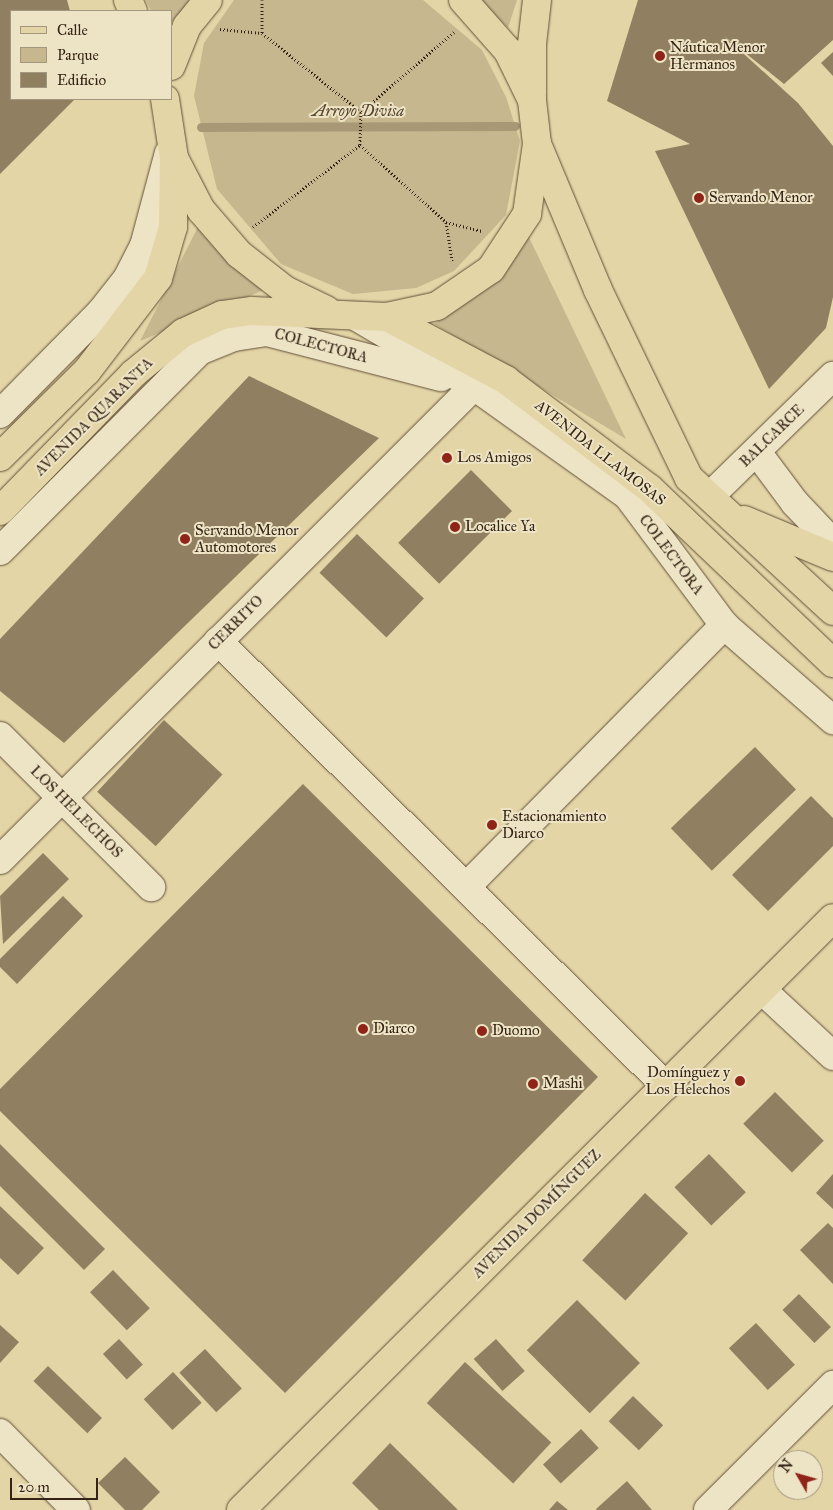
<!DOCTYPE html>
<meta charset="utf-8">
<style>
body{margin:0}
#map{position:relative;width:833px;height:1510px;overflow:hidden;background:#e4d5a6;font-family:"IM FELL Great Primer",serif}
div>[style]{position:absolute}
.green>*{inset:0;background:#c6b78e}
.stream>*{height:9px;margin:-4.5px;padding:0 4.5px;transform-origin:4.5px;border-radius:4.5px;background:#a89875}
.building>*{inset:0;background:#908061;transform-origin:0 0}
.path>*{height:3px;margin-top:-1.5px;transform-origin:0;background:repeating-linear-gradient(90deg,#352316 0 1px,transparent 0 3.5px)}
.roads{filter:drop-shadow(0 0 1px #61503a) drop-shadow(0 0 1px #61503a)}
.minor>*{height:28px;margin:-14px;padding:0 14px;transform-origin:14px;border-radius:14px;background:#ede4c5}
.major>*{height:28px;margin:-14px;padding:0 14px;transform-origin:14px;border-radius:14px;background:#e4d5a6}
.highway>*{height:28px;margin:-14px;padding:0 14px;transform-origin:14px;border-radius:14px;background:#e4d5a6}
.dots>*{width:14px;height:14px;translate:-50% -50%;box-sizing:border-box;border:2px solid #ede4c5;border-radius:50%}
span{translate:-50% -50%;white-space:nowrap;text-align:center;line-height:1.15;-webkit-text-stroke:4px #ede4c5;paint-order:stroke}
.poi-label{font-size:15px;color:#352316}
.left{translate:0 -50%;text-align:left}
.right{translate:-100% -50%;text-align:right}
.street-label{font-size:15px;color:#352316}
.water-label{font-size:16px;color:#584632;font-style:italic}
.legend{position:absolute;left:10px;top:10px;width:162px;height:90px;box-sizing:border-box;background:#ede4c5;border:1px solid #a3977f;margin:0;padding:6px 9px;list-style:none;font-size:15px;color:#352316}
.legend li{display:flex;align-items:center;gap:10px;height:25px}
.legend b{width:25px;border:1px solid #a3977f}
.north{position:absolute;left:773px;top:1450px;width:50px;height:50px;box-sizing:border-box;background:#ede4c5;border:1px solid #a3977f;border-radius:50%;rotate:308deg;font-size:14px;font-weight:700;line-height:20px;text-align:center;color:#352316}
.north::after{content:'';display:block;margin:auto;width:18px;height:22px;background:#8f2418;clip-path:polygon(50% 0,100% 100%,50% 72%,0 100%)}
.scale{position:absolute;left:10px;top:1478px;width:88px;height:22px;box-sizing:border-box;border:2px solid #352316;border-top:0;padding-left:6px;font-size:15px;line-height:18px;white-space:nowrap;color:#352316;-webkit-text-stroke:4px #ede4c5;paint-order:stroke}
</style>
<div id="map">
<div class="green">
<i style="clip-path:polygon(146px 0,195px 0,171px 23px,171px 11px,151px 11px)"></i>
<i style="clip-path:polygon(234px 0,423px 0,482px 50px,506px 97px,520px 141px,506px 215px,454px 271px,416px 288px,353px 294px,281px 264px,217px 189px,194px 96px,204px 43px)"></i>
<i style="clip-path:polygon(481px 0,517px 0,508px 28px)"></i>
<i style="clip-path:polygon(201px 221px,266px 289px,140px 341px)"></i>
<i style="clip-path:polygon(525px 229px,626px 439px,434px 324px,466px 301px)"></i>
</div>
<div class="stream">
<i style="left:201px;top:127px;width:314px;rotate:-0.2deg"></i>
</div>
<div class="building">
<i style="clip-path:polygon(0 0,67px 0,70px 11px,11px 11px,11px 99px,75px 99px,0 174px)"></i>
<i style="clip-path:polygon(638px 0,833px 0,833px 40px,784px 84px,723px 35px,798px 103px,833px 146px,833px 297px,826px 328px,769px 389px,655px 151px,690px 144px,607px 101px)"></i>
<i style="clip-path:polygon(833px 52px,833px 76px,821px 63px)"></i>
<i style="clip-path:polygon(249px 376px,379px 438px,64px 743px,0 691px,0 639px)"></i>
<i style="left:471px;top:470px;width:58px;height:103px;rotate:45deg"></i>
<i style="left:357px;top:534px;width:93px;height:54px;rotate:44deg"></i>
<i style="left:164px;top:720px;width:80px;height:98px;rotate:43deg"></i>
<i style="left:755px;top:747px;width:59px;height:117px;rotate:46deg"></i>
<i style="clip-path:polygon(303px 784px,598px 1077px,285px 1393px,0 1111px,0 1089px)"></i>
<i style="clip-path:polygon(811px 796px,833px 818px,833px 846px,768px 911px,732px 875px)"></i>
<i style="clip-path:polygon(43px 853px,69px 879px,3px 944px,0 896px)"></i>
<i style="clip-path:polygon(63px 896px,83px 916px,17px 984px,0 967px,0 959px)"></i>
<i style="left:775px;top:1092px;width:69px;height:45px;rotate:45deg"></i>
<i style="clip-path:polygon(0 1144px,105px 1249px,84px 1270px,0 1186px)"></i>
<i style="left:709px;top:1154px;width:53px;height:48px;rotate:46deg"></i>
<i style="clip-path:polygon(833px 1174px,833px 1209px,816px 1193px)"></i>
<i style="left:645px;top:1193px;width:59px;height:92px;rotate:43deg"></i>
<i style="clip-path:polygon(0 1206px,44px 1248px,18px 1275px,0 1258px)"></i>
<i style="clip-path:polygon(828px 1223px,833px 1228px,833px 1284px,800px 1250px)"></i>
<i style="left:113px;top:1270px;width:53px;height:32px;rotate:46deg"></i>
<i style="left:799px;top:1294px;width:46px;height:23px;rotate:46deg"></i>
<i style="left:577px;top:1300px;width:89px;height:71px;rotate:45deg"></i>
<i style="left:756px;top:1323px;width:57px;height:37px;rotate:47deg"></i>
<i style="clip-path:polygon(0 1325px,19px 1342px,0 1363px)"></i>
<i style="left:119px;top:1339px;width:35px;height:22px;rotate:47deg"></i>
<i style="left:496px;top:1339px;width:43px;height:30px;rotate:48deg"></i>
<i style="left:205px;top:1349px;width:54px;height:35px;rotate:47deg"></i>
<i style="left:465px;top:1362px;width:118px;height:56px;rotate:43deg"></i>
<i style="left:48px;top:1366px;width:75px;height:21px;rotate:44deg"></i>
<i style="left:173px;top:1372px;width:42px;height:40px;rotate:47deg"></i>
<i style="left:633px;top:1396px;width:42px;height:35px;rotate:44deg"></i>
<i style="left:581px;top:1429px;width:26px;height:52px;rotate:47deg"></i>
<i style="clip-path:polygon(390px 1443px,458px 1510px,379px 1510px,352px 1483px)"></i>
<i style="clip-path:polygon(125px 1457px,160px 1492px,142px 1510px,125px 1510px,98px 1483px)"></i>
<i style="clip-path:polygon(813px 1464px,823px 1472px,813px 1484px)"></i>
<i style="clip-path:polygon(627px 1481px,652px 1510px,597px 1510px,596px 1509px)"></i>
<i style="clip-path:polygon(791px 1490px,808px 1490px,801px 1498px)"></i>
<i style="clip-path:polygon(557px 1501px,568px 1510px,549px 1510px)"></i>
</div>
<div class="path">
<i style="left:262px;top:0;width:33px;rotate:90deg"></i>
<i style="left:262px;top:33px;width:127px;rotate:38.6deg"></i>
<i style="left:220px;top:29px;width:42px;rotate:5.4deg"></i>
<i style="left:454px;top:32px;width:123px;rotate:139.3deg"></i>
<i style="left:361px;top:112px;width:33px;rotate:92deg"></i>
<i style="left:360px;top:145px;width:115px;rotate:41.8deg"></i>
<i style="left:446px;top:222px;width:37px;rotate:14deg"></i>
<i style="left:446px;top:222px;width:39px;rotate:81deg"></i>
<i style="left:253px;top:227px;width:135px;rotate:-37.5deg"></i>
</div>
<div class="roads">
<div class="minor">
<i style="left:357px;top:317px;width:136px;rotate:30.5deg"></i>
<i style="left:474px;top:386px;width:189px;rotate:35.5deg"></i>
<i style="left:628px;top:496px;width:161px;rotate:53.3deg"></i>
<i style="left:724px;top:625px;width:145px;rotate:41.1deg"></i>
<i style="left:0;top:414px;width:144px;rotate:-45.3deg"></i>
<i style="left:101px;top:312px;width:42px;rotate:-51.8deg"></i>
<i style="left:127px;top:279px;width:37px;rotate:-63deg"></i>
<i style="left:144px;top:246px;width:96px;rotate:-75deg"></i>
<i style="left:757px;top:452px;width:64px;rotate:53.3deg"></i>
<i style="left:795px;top:503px;width:55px;rotate:46.5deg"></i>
<i style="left:710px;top:496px;width:172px;rotate:-44.3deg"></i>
<i style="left:0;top:551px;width:282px;rotate:-45.1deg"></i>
<i style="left:199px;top:351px;width:38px;rotate:-22deg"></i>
<i style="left:234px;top:337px;width:33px;rotate:-9deg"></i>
<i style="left:267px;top:332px;width:180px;rotate:14.5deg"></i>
<i style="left:218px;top:641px;width:631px;rotate:44.81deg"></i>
<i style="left:0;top:736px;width:214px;rotate:45deg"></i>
<i style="left:0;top:860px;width:670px;rotate:-45deg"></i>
<i style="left:466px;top:887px;width:368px;rotate:-45.4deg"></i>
<i style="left:762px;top:990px;width:97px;rotate:42.9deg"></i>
<i style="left:0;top:1433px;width:108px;rotate:45.4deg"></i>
<i style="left:708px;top:1510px;width:177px;rotate:-45deg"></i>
</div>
<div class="major">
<i style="left:128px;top:0;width:12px;rotate:66deg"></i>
<i style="left:537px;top:144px;width:158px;rotate:67.3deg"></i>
<i style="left:598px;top:290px;width:209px;rotate:64.2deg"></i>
<i style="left:689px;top:478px;width:196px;rotate:42.7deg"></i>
<i style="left:387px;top:317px;width:135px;rotate:27.9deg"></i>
<i style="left:506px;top:380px;width:179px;rotate:37.1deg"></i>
<i style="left:649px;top:488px;width:254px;rotate:43.6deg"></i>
<i style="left:744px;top:520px;width:96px;rotate:22.6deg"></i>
<i style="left:241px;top:1510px;width:837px;rotate:-45deg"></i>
</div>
<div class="highway">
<i style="left:171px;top:66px;width:43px;rotate:-68.2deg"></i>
<i style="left:187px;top:26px;width:33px;rotate:-51deg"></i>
<i style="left:532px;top:94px;width:50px;rotate:-90deg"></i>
<i style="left:532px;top:44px;width:44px;rotate:-83.5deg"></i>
<i style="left:165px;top:99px;width:60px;rotate:81.3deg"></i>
<i style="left:174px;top:158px;width:59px;rotate:62.6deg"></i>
<i style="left:201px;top:210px;width:58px;rotate:49.2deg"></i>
<i style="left:239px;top:254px;width:58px;rotate:38deg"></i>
<i style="left:285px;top:290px;width:46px;rotate:26deg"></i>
<i style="left:0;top:457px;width:122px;rotate:-44.7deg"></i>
<i style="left:87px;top:371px;width:117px;rotate:-52.6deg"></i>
<i style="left:158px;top:278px;width:53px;rotate:-73.6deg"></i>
<i style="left:173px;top:227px;width:69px;rotate:-89.2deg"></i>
<i style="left:0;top:511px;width:191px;rotate:-45.8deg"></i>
<i style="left:133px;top:374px;width:65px;rotate:-39.4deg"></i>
<i style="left:183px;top:333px;width:43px;rotate:-24.8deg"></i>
<i style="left:222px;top:315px;width:30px;rotate:-8deg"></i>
<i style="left:252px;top:311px;width:135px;rotate:2.5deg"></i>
<i style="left:387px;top:317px;width:51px;rotate:-12.4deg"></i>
<i style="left:437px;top:306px;width:65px;rotate:-34.4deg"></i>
<i style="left:491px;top:269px;width:66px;rotate:-56.8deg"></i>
<i style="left:527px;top:214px;width:71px;rotate:-81.9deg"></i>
<i style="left:537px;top:144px;width:44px;rotate:-96.5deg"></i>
<i style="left:532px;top:100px;width:55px;rotate:-116.1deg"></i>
<i style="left:508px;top:51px;width:68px;rotate:-131.4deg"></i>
</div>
</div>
<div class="dots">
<i style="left:660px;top:56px;background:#8f2418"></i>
<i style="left:699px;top:198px;background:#8f2418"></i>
<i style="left:447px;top:458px;background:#8f2418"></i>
<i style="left:455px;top:527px;background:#8f2418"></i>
<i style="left:185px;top:539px;background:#8f2418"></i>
<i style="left:492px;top:825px;background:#8f2418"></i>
<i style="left:363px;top:1029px;background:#8f2418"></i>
<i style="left:482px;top:1031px;background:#8f2418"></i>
<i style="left:740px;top:1081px;background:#8f2418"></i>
<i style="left:533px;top:1084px;background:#8f2418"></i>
</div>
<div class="poi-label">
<span class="left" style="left:670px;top:56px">Náutica Menor<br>Hermanos</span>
<span class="left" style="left:709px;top:198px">Servando Menor</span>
<span class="left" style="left:457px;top:458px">Los Amigos</span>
<span class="left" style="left:465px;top:527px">Localice Ya</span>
<span class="left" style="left:195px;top:539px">Servando Menor<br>Automotores</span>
<span class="left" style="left:502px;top:825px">Estacionamiento<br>Diarco</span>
<span class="left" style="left:373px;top:1029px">Diarco</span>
<span class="left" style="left:492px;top:1031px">Duomo</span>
<span class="right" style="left:730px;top:1081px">Domínguez y<br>Los Helechos</span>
<span class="left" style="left:543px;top:1084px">Mashi</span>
</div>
<div class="street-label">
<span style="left:321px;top:346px;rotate:15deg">COLECTORA</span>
<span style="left:94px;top:417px;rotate:-45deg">AVENIDA QUARANTA</span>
<span style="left:772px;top:436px;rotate:-44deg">BALCARCE</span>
<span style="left:600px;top:453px;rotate:38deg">AVENIDA LLAMOSAS</span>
<span style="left:671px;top:555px;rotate:53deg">COLECTORA</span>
<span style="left:236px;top:623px;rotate:-45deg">CERRITO</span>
<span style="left:76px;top:812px;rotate:45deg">LOS HELECHOS</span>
<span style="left:537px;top:1214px;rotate:-45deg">AVENIDA DOMÍNGUEZ</span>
</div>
<div class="water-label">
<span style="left:358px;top:111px">Arroyo Divisa</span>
</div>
<ul class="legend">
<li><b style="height:6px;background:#e4d5a6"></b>Calle</li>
<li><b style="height:14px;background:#c6b78e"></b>Parque</li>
<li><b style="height:14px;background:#908061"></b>Edificio</li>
</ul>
<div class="north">N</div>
<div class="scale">20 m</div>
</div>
